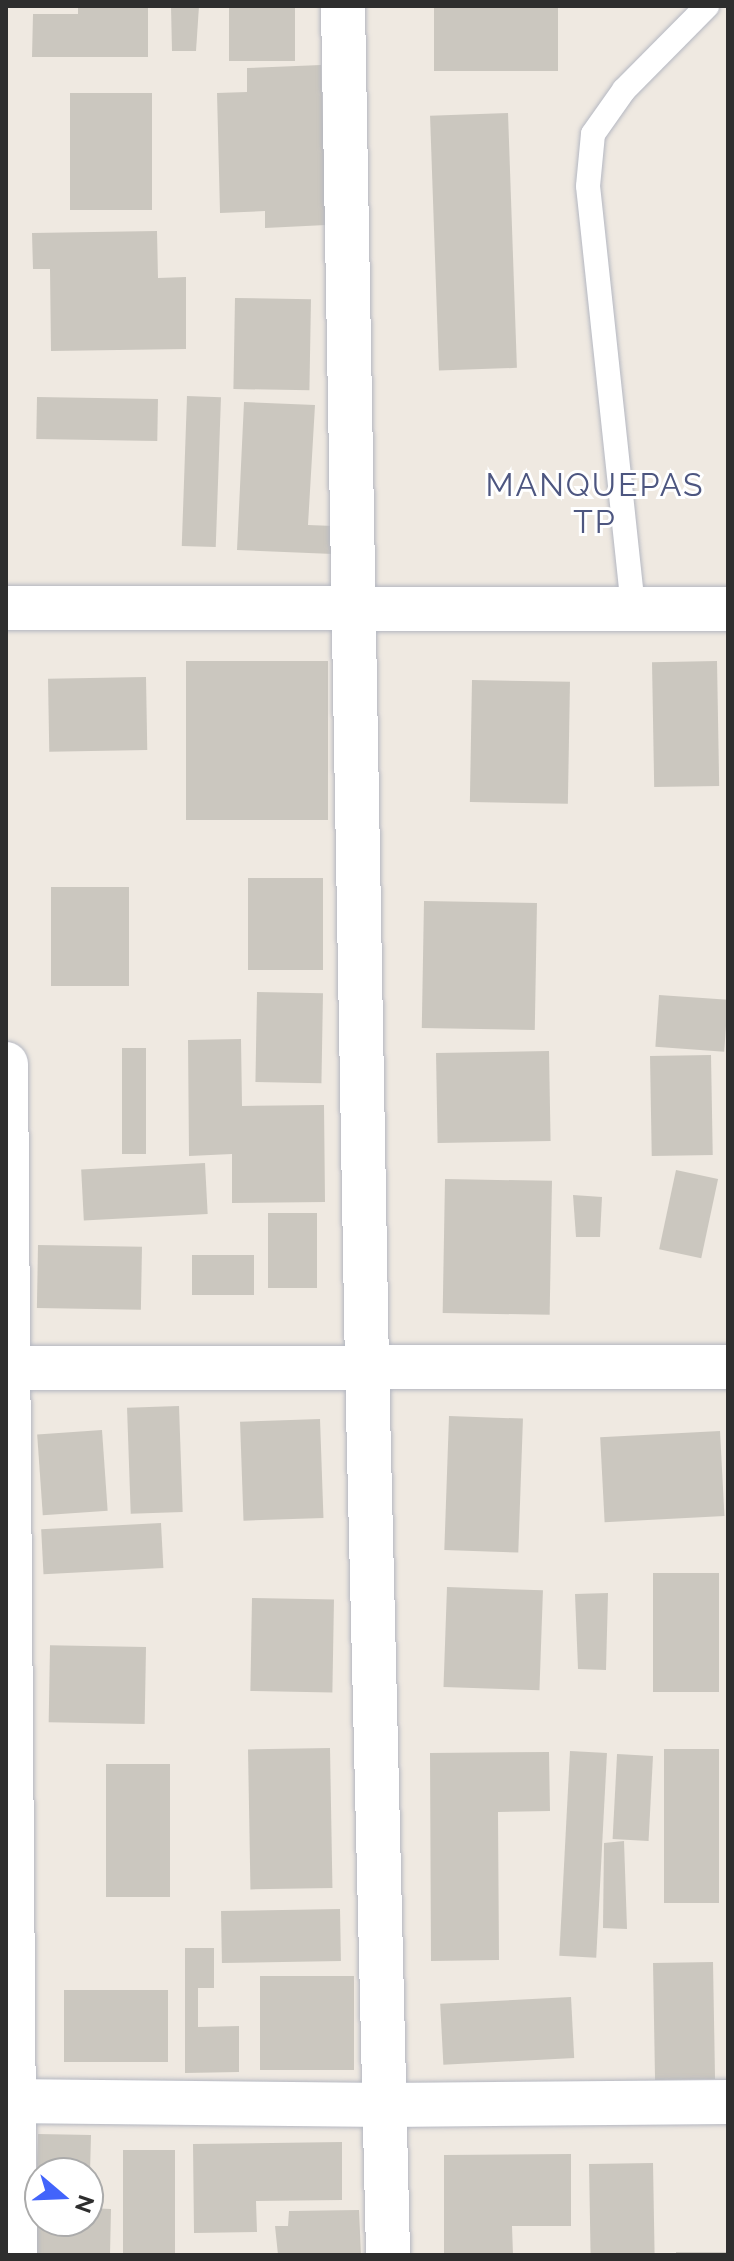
<!DOCTYPE html>
<style>
body{margin:0}
#map{position:relative;width:734px;height:2261px;overflow:hidden;background:#efe9e1;font-family:Raleway,sans-serif}
div>[style]{position:absolute}
.building>*{inset:0;background:#cbc7bf;transform-origin:0 0}
.roads{filter:drop-shadow(0 0 2px #b4b7c1) drop-shadow(0 0 2px #b4b7c1)}
.lane>*{height:24px;margin:-12px;padding:0 12px;transform-origin:12px;border-radius:12px;background:#fff}
.street>*{height:44px;margin:-22px;padding:0 22px;transform-origin:22px;border-radius:22px;background:#fff}
.secondary>*{height:44px;margin:-22px;padding:0 22px;transform-origin:22px;border-radius:22px;background:#fff}
span{translate:-50% -50%;white-space:nowrap;text-align:center;line-height:1.15;-webkit-text-stroke:6px #fff;paint-order:stroke}
.quarter-label{font-size:32px;color:#4d5680;letter-spacing:2px}
.frame{position:absolute;inset:0;border:8px solid #2e2e2e;pointer-events:none}
.north{position:absolute;left:24px;top:2157px;width:80px;height:80px;box-sizing:border-box;background:#fff;border:2px solid #ababab;border-radius:50%;rotate:109deg;font-size:22px;font-weight:700;line-height:32px;text-align:center;color:#2e2e2e}
.north::after{content:'';display:block;margin:auto;width:28px;height:36px;background:#4264fb;clip-path:polygon(50% 0,100% 100%,50% 72%,0 100%)}
</style>
<div id="map">
<div class="building">
<i style="clip-path:polygon(78px 6px,148px 6px,148px 57px,32px 57px,33px 14px,78px 14px)"></i>
<i style="clip-path:polygon(171px 6px,199px 6px,196px 51px,172px 51px)"></i>
<i style="left:229px;top:6px;width:66px;height:55px"></i>
<i style="left:434px;top:6px;width:124px;height:65px"></i>
<i style="clip-path:polygon(321px 65px,326px 225px,265px 228px,265px 211px,220px 213px,217px 93px,247px 92px,247px 68px)"></i>
<i style="left:70px;top:93px;width:82px;height:117px"></i>
<i style="left:508px;top:113px;width:255px;height:78px;rotate:88deg"></i>
<i style="clip-path:polygon(157px 231px,158px 278px,186px 277px,186px 349px,51px 351px,50px 269px,33px 269px,32px 233px)"></i>
<i style="left:235px;top:298px;width:76px;height:91px;rotate:1deg"></i>
<i style="left:187px;top:396px;width:34px;height:150px;rotate:2deg"></i>
<i style="left:37px;top:397px;width:121px;height:42px;rotate:1deg"></i>
<i style="clip-path:polygon(244px 402px,315px 405px,308px 525px,334px 526px,333px 554px,237px 550px)"></i>
<i style="left:186px;top:661px;width:142px;height:159px"></i>
<i style="left:717px;top:661px;width:125px;height:65px;rotate:89deg"></i>
<i style="left:146px;top:677px;width:73px;height:98px;rotate:89deg"></i>
<i style="left:472px;top:680px;width:98px;height:122px;rotate:1deg"></i>
<i style="left:248px;top:878px;width:75px;height:92px"></i>
<i style="left:51px;top:887px;width:78px;height:99px"></i>
<i style="left:424px;top:901px;width:113px;height:127px;rotate:1deg"></i>
<i style="left:257px;top:992px;width:66px;height:90px;rotate:1deg"></i>
<i style="left:659px;top:995px;width:69px;height:52px;rotate:4deg"></i>
<i style="clip-path:polygon(241px 1039px,242px 1106px,324px 1105px,325px 1202px,232px 1203px,232px 1154px,189px 1156px,188px 1040px)"></i>
<i style="left:122px;top:1048px;width:24px;height:106px"></i>
<i style="left:549px;top:1051px;width:90px;height:113px;rotate:89deg"></i>
<i style="left:711px;top:1055px;width:100px;height:61px;rotate:89deg"></i>
<i style="left:205px;top:1163px;width:51px;height:124px;rotate:87deg"></i>
<i style="left:676px;top:1170px;width:43px;height:81px;rotate:12deg"></i>
<i style="left:445px;top:1179px;width:107px;height:134px;rotate:1deg"></i>
<i style="clip-path:polygon(573px 1195px,602px 1197px,600px 1237px,576px 1237px)"></i>
<i style="left:268px;top:1213px;width:49px;height:75px"></i>
<i style="left:38px;top:1245px;width:104px;height:63px;rotate:1deg"></i>
<i style="left:254px;top:1255px;width:40px;height:62px;rotate:90deg"></i>
<i style="left:179px;top:1406px;width:106px;height:52px;rotate:88deg"></i>
<i style="left:449px;top:1416px;width:74px;height:134px;rotate:2deg"></i>
<i style="left:320px;top:1419px;width:99px;height:80px;rotate:88deg"></i>
<i style="left:102px;top:1430px;width:81px;height:65px;rotate:86deg"></i>
<i style="left:720px;top:1431px;width:85px;height:120px;rotate:87deg"></i>
<i style="left:161px;top:1523px;width:45px;height:120px;rotate:87deg"></i>
<i style="left:653px;top:1573px;width:66px;height:119px"></i>
<i style="left:447px;top:1587px;width:96px;height:100px;rotate:2deg"></i>
<i style="clip-path:polygon(608px 1593px,606px 1670px,578px 1669px,575px 1594px)"></i>
<i style="left:252px;top:1598px;width:82px;height:93px;rotate:1deg"></i>
<i style="left:146px;top:1647px;width:77px;height:96px;rotate:91deg"></i>
<i style="left:330px;top:1748px;width:140px;height:82px;rotate:89deg"></i>
<i style="left:664px;top:1749px;width:55px;height:154px"></i>
<i style="left:570px;top:1751px;width:37px;height:205px;rotate:3deg"></i>
<i style="clip-path:polygon(549px 1752px,550px 1811px,498px 1812px,499px 1960px,431px 1961px,430px 1753px)"></i>
<i style="left:653px;top:1756px;width:85px;height:36px;rotate:93deg"></i>
<i style="left:170px;top:1764px;width:133px;height:64px;rotate:90deg"></i>
<i style="clip-path:polygon(624px 1841px,627px 1929px,603px 1928px,604px 1843px)"></i>
<i style="left:340px;top:1909px;width:52px;height:119px;rotate:89deg"></i>
<i style="clip-path:polygon(185px 1948px,214px 1948px,214px 1988px,198px 1988px,198px 2027px,239px 2026px,239px 2072px,185px 2073px)"></i>
<i style="left:713px;top:1962px;width:117px;height:60px;rotate:89deg"></i>
<i style="left:260px;top:1976px;width:94px;height:94px"></i>
<i style="left:64px;top:1990px;width:104px;height:72px"></i>
<i style="left:571px;top:1997px;width:61px;height:131px;rotate:87deg"></i>
<i style="clip-path:polygon(38px 2134px,91px 2135px,90px 2173px,40px 2173px,40px 2221px,88px 2221px,88px 2208px,111px 2209px,110px 2255px,34px 2255px)"></i>
<i style="clip-path:polygon(342px 2142px,342px 2200px,256px 2201px,257px 2232px,194px 2233px,193px 2144px)"></i>
<i style="left:123px;top:2150px;width:52px;height:104px"></i>
<i style="clip-path:polygon(571px 2154px,571px 2226px,512px 2226px,513px 2255px,444px 2255px,444px 2155px)"></i>
<i style="left:653px;top:2163px;width:92px;height:64px;rotate:89deg"></i>
<i style="clip-path:polygon(359px 2210px,361px 2255px,278px 2255px,275px 2226px,288px 2226px,289px 2211px)"></i>
<i style="left:676px;top:2252px;width:52px;height:3px"></i>
</div>
<div class="roads">
<div class="lane">
<i style="left:633px;top:607px;width:423px;rotate:-96.1deg"></i>
<i style="left:588px;top:186px;width:52px;rotate:-84.5deg"></i>
<i style="left:593px;top:134px;width:54px;rotate:-54.8deg"></i>
<i style="left:624px;top:90px;width:118px;rotate:-45.3deg"></i>
</div>
<div class="street">
<i style="left:343px;top:6px;width:1362px;rotate:88.99deg"></i>
<i style="left:367px;top:1368px;width:887px;rotate:88.64deg"></i>
<i style="left:6px;top:608px;width:722px;rotate:0.08deg"></i>
<i style="left:6px;top:1064px;width:1191px;rotate:89.57deg"></i>
<i style="left:6px;top:1368px;width:722px;rotate:-0.08deg"></i>
</div>
<div class="secondary">
<i style="left:6px;top:2101px;width:380px;rotate:0.6deg"></i>
<i style="left:386px;top:2105px;width:342px;rotate:-0.5deg"></i>
</div>
</div>
<div class="quarter-label">
<span style="left:595px;top:504px">MANQUEPAS<br>TP</span>
</div>
<div class="frame"></div>
<div class="north">N</div>
</div>
